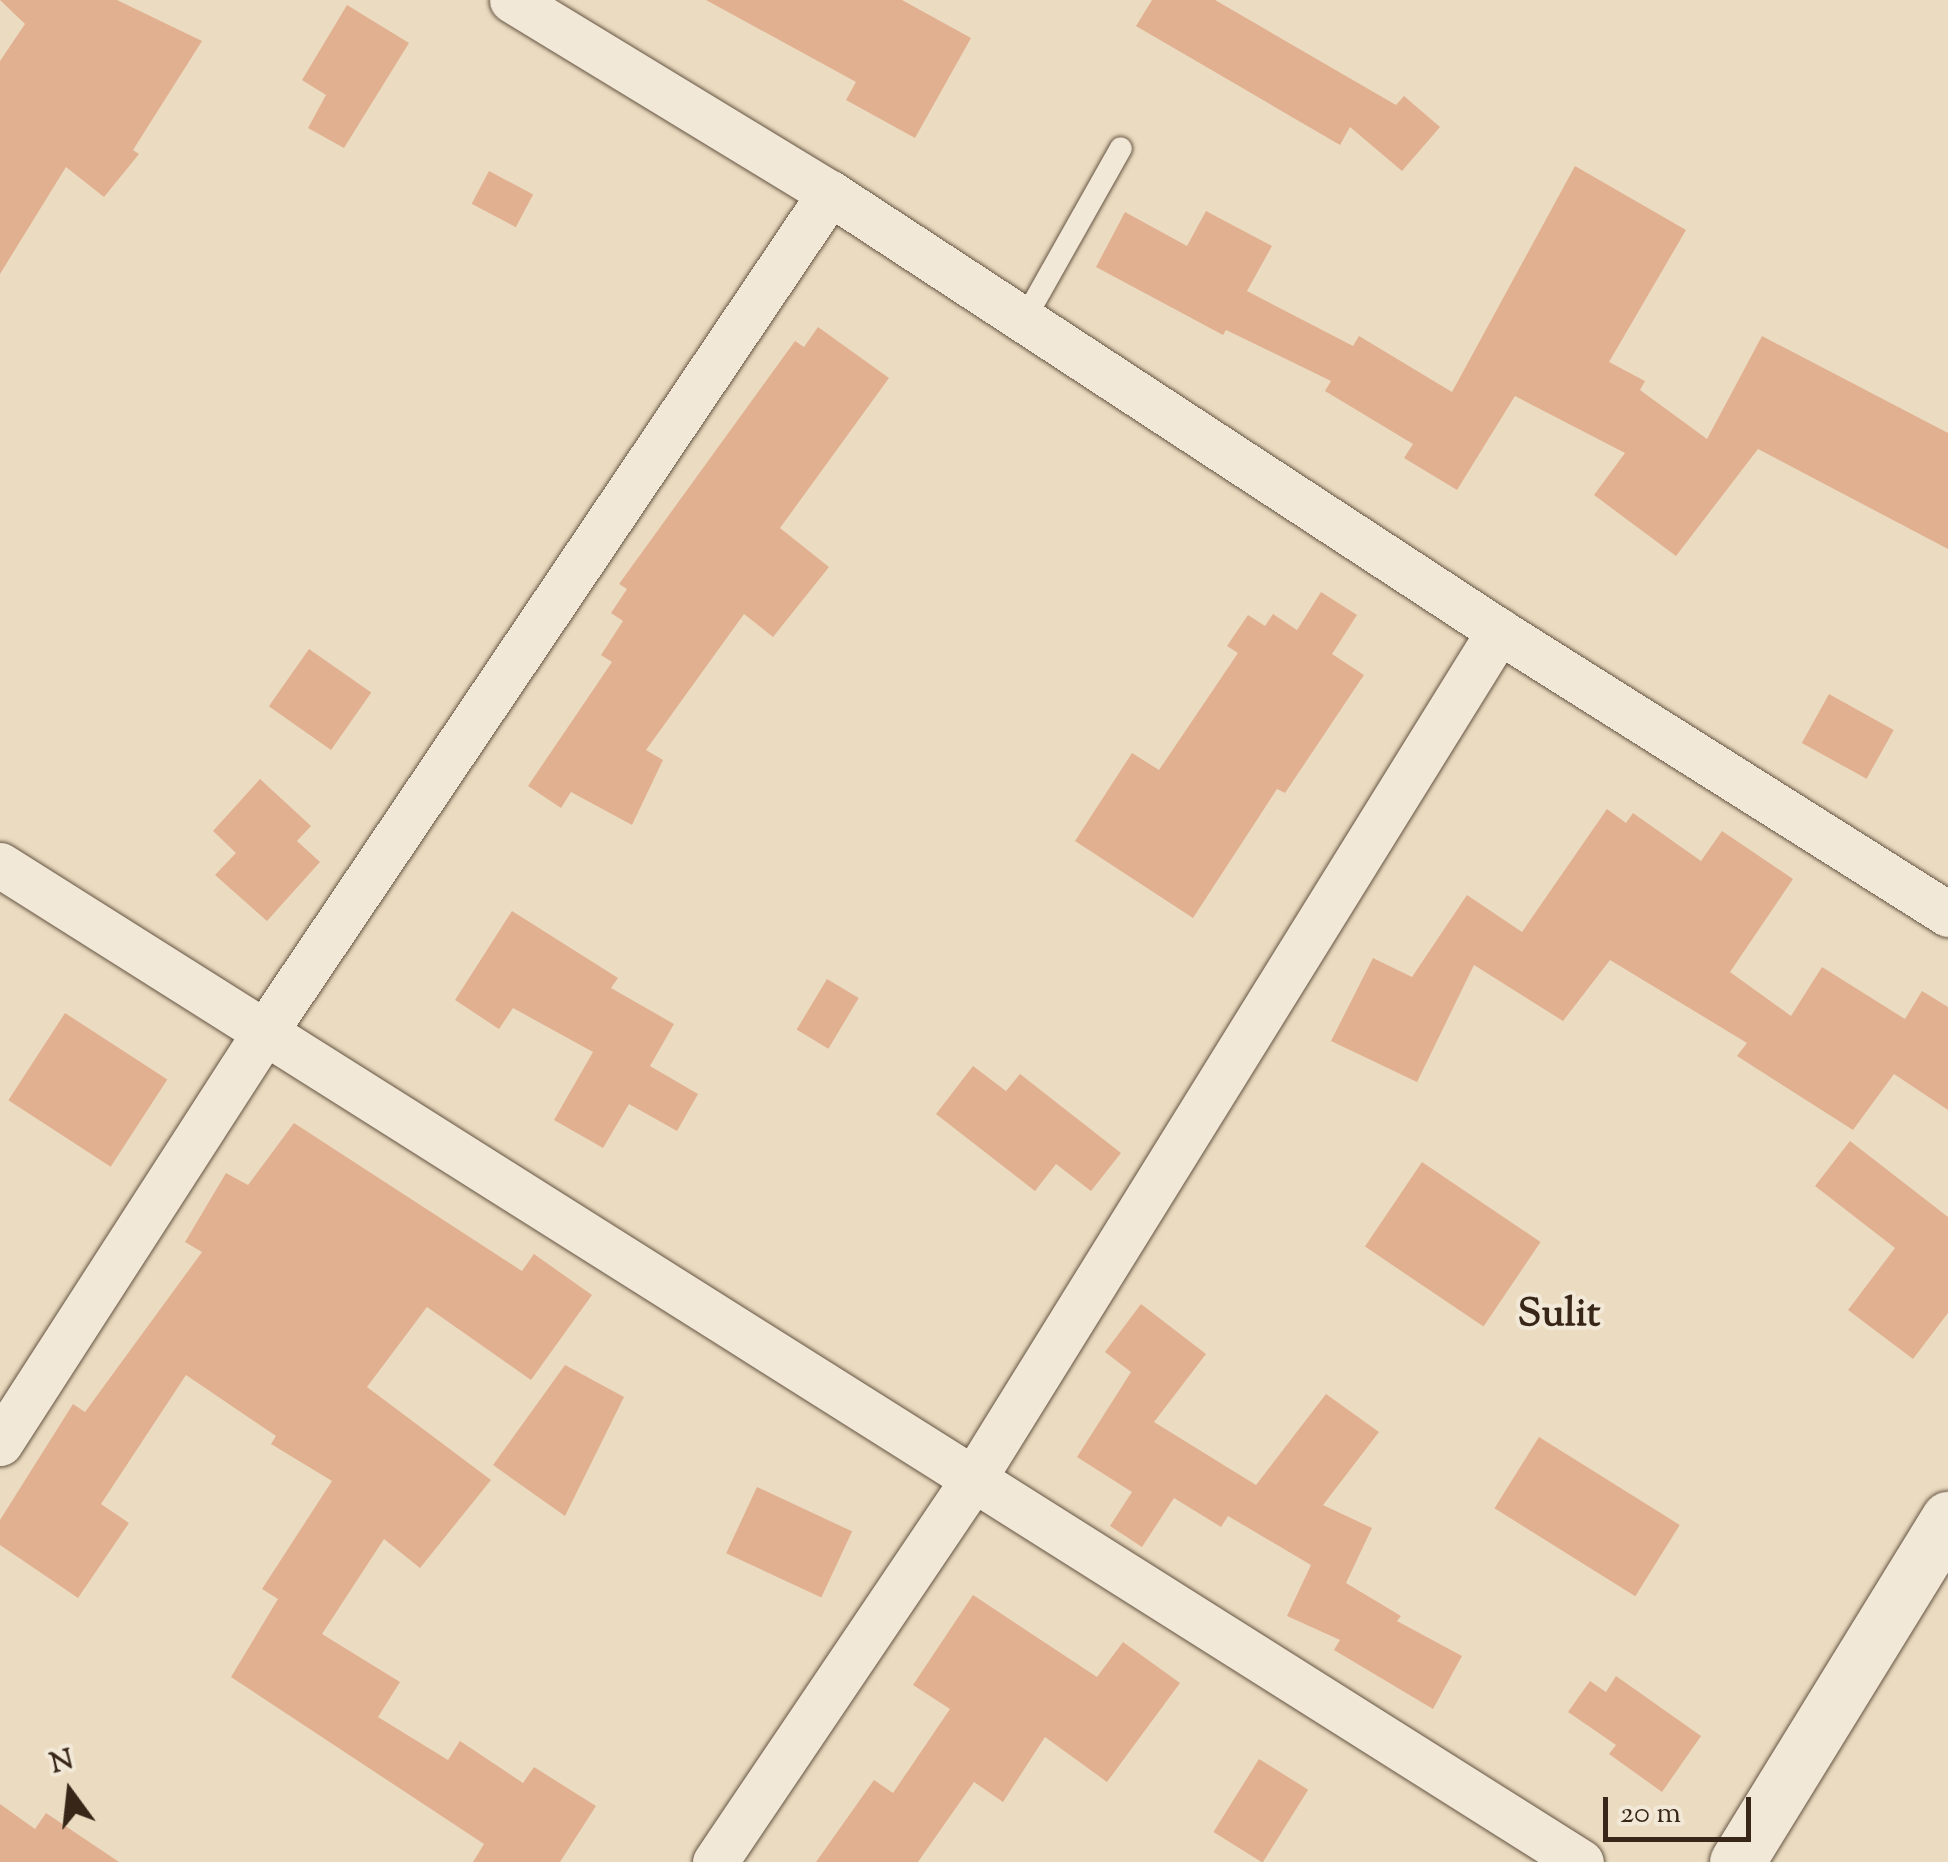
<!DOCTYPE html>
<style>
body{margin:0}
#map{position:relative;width:1948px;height:1862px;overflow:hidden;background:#ebdcc1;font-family:"Sorts Mill Goudy",serif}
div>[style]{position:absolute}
.building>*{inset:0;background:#e1b091;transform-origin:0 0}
.roads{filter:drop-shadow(0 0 2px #655442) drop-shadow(0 0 2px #655442)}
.lane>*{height:22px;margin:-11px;padding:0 11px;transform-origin:11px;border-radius:11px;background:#f2e8d7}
.street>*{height:45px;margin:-22.5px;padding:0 22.5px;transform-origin:22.5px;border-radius:22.5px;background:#f2e8d7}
.secondary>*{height:55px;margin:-27.5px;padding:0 27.5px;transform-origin:27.5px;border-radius:27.5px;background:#f2e8d7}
span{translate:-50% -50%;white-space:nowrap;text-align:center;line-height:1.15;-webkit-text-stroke:8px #f2e8d7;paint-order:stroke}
.quarter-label{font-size:40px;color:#382718;font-weight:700}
.north{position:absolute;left:20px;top:1742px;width:100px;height:100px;-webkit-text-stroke:8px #f2e8d7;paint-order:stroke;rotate:345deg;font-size:28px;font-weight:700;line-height:40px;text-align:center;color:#382718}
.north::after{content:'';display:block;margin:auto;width:35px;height:45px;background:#382718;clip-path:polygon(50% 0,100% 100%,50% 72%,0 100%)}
.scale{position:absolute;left:1603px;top:1797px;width:148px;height:45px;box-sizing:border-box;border:5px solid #382718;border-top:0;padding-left:12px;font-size:30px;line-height:35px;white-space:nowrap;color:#382718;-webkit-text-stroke:8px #f2e8d7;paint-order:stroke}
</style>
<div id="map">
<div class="building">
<i style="clip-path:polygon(0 0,117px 0,202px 41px,133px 150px,139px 154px,104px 197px,66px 167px,0 274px,0 61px,25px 24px)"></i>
<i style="clip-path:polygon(706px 0,902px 0,971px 38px,915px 138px,846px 100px,856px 82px)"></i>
<i style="clip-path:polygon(1152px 0,1215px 0,1396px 105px,1404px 96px,1440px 127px,1402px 171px,1350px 127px,1340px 145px,1136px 26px)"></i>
<i style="clip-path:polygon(347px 5px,409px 43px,344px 148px,308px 128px,326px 95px,302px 80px)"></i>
<i style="clip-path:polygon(1575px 166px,1686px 230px,1609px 362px,1645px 381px,1640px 390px,1707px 439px,1762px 336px,1948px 433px,1948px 549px,1758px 449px,1676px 556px,1594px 495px,1625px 453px,1515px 396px,1457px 490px,1404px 458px,1413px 444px,1325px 391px,1331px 381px,1226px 330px,1223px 335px,1096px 267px,1125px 212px,1187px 246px,1206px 211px,1272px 246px,1247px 291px,1353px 346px,1359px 336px,1452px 392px)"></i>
<i style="left:489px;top:171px;width:50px;height:37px;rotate:28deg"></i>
<i style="clip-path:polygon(818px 327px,889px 378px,780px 528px,829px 567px,773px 637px,744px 614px,646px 750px,663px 760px,632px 825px,571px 792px,561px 808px,528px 786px,612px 662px,601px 655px,623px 621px,611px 613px,627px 589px,619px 584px,795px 341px,804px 347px)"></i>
<i style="clip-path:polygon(1321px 592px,1357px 615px,1332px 654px,1364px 675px,1285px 793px,1277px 789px,1193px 918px,1075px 841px,1132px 753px,1159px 770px,1238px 653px,1227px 646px,1248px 615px,1265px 626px,1273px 614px,1297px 630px)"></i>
<i style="left:309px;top:649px;width:76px;height:70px;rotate:35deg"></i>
<i style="left:1829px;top:694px;width:74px;height:56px;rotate:29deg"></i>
<i style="clip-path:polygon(260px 779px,311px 826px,297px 841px,320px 862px,267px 921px,215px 875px,236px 853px,213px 831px)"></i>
<i style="clip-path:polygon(1607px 809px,1626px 823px,1633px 813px,1701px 861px,1722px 831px,1793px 879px,1730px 972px,1791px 1016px,1822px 967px,1905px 1019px,1922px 991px,1948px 1007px,1948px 1110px,1894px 1074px,1853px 1130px,1737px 1056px,1747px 1043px,1610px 960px,1563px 1021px,1474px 965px,1417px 1082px,1331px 1041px,1373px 958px,1412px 977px,1467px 895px,1522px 932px)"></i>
<i style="clip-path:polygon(512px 911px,618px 978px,611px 988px,674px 1024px,650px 1066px,698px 1094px,677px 1131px,629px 1104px,603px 1148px,554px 1120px,593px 1052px,513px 1008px,499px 1029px,455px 1000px)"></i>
<i style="left:827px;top:979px;width:37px;height:59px;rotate:31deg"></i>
<i style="left:65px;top:1013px;width:122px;height:104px;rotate:33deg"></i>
<i style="clip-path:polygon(973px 1066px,1006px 1091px,1020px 1074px,1121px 1153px,1091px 1191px,1056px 1164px,1035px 1191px,936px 1114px)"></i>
<i style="clip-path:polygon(294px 1123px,522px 1271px,534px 1254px,592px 1295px,531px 1380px,427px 1307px,367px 1387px,491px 1480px,420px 1568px,384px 1539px,322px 1634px,400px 1682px,378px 1717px,448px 1760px,460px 1741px,523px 1783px,534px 1767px,596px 1806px,560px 1862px,473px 1862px,484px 1844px,231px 1677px,278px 1599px,262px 1589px,332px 1481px,271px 1444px,276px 1436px,186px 1375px,101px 1504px,129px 1523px,78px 1598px,0 1545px,0 1520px,73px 1404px,85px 1412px,202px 1252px,185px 1242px,226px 1173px,248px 1185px)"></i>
<i style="clip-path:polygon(1850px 1141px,1948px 1217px,1948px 1313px,1913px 1359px,1848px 1310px,1895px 1248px,1815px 1186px)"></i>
<i style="left:1422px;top:1162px;width:143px;height:102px;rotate:34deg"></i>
<i style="clip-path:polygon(1141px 1304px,1206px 1354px,1154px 1422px,1256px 1485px,1326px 1394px,1379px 1432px,1323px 1505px,1372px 1528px,1346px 1583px,1401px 1616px,1397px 1621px,1462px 1656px,1433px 1709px,1334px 1650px,1340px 1640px,1287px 1616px,1311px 1565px,1228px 1516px,1221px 1527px,1174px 1498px,1142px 1547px,1110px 1526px,1132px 1492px,1077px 1457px,1131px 1372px,1105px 1352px)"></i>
<i style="clip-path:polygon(565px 1365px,624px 1397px,565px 1516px,493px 1465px)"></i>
<i style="left:1539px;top:1437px;width:166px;height:84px;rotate:32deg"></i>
<i style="left:757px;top:1487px;width:105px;height:73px;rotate:25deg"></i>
<i style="clip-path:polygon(973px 1595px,1097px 1677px,1123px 1642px,1180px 1683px,1107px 1782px,1045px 1737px,1003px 1802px,974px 1782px,918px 1862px,816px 1862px,874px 1780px,893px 1793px,950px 1709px,913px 1685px)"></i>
<i style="clip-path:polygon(1616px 1676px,1701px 1736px,1662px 1792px,1609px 1754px,1616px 1745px,1568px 1712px,1590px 1681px,1606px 1692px)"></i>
<i style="left:1259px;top:1759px;width:58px;height:86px;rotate:32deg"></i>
<i style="clip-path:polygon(0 1804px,35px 1829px,46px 1813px,119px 1862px,0 1862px)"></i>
</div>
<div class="roads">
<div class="lane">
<i style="left:1024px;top:320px;width:197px;rotate:-60.6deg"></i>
</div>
<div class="street">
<i style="left:512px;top:0;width:372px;rotate:31.3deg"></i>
<i style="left:830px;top:193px;width:800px;rotate:33.21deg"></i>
<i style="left:1499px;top:631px;width:531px;rotate:32.22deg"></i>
<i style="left:0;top:865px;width:1869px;rotate:32.24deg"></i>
<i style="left:0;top:1443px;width:488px;rotate:-57.2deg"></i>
<i style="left:264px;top:1033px;width:1013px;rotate:-56.03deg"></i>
<i style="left:715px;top:1862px;width:463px;rotate:-56deg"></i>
<i style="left:974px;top:1478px;width:997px;rotate:-58.21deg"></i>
</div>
<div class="secondary">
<i style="left:1737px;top:1862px;width:403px;rotate:-58.4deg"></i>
</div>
</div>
<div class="quarter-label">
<span style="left:1559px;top:1316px">Sulit</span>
</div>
<div class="north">N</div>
<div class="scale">20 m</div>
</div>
